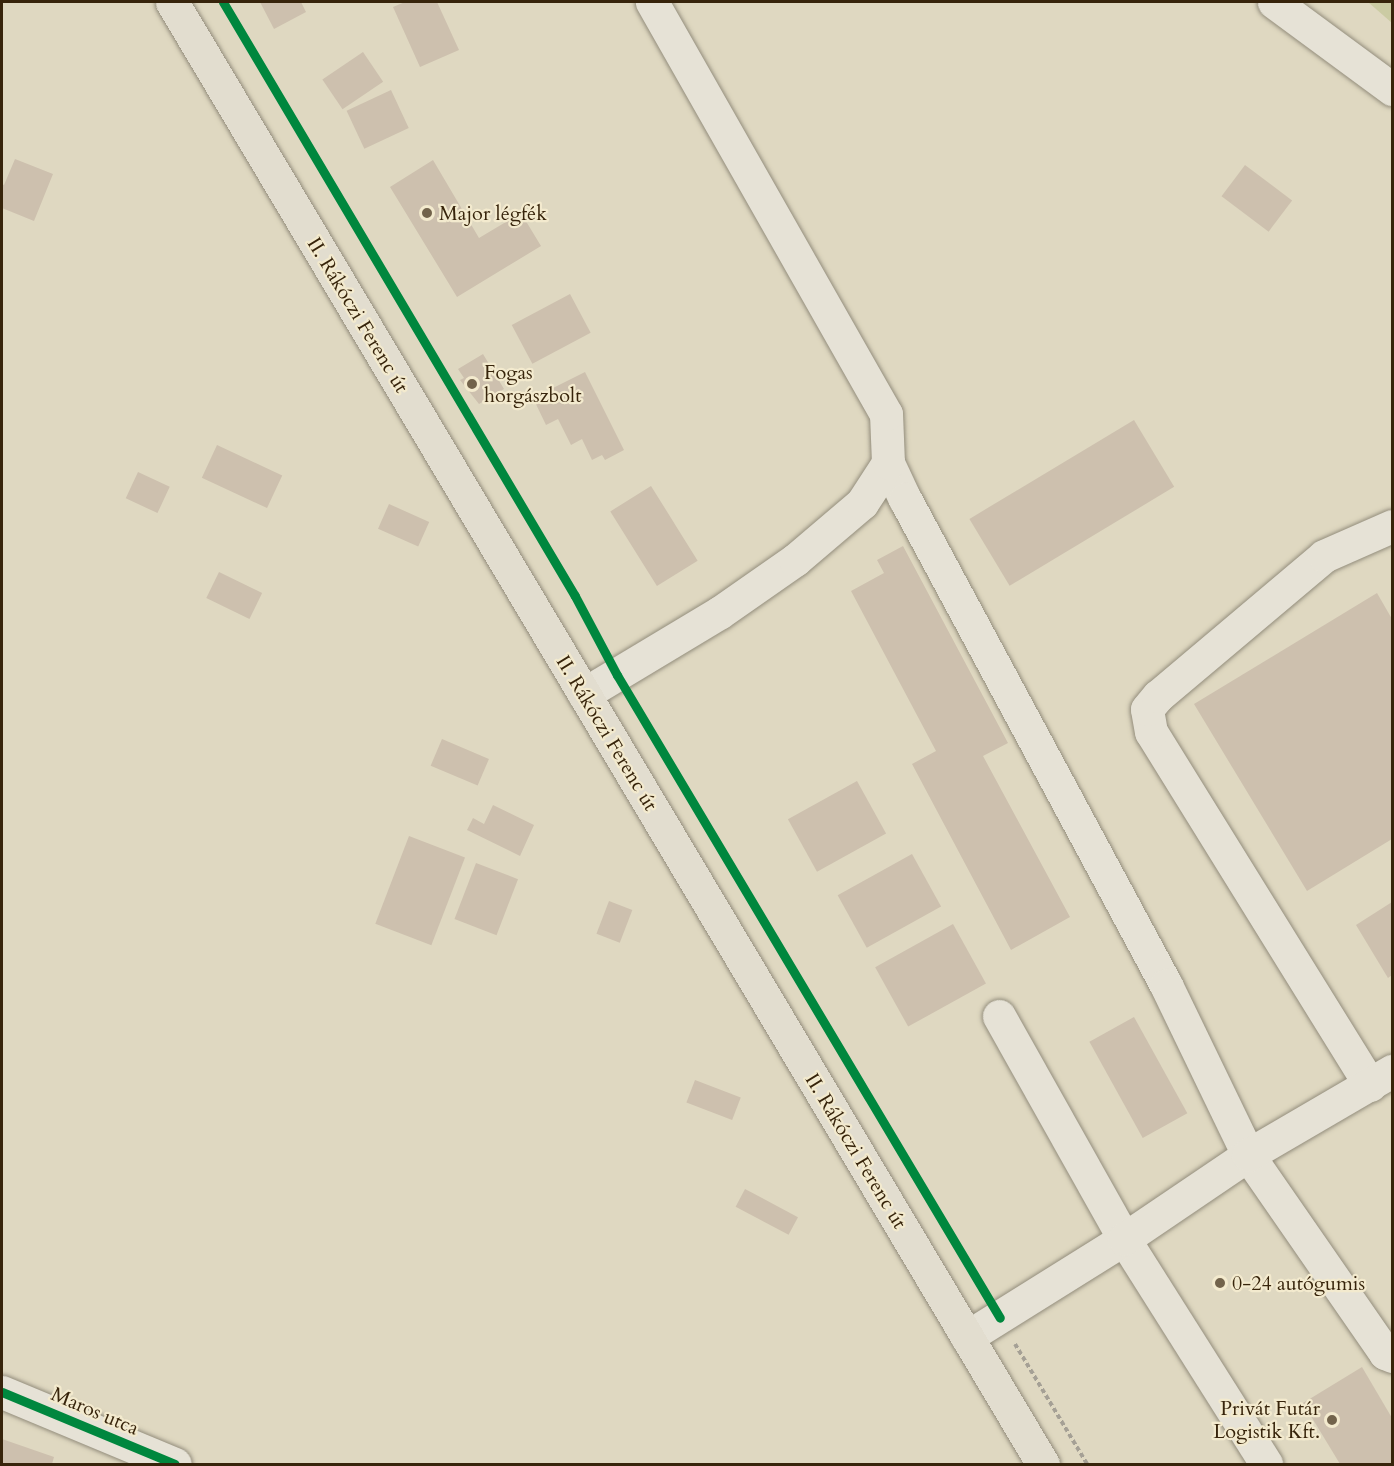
<!DOCTYPE html>
<meta charset="utf-8">
<style>
body{margin:0}
#map{position:relative;width:1394px;height:1466px;overflow:hidden;background:#dfd8c1;font-family:Cardo,serif}
div>[style]{position:absolute}
.green>*{inset:0;background:#cbcba3}
.building>*{inset:0;background:#cdc0ae;transform-origin:0 0}
.path>*{height:4px;margin-top:-2px;transform-origin:0;background:repeating-linear-gradient(90deg,#a5a095 0 4.5px,transparent 0 7.5px)}
.roads{filter:drop-shadow(0 0 2px #938d7c) drop-shadow(0 0 2px #938d7c)}
.minor>*{height:33px;margin:-16.5px;padding:0 16.5px;transform-origin:16.5px;border-radius:16.5px;background:#e6e2d6}
.major>*{height:33px;margin:-16.5px;padding:0 16.5px;transform-origin:16.5px;border-radius:16.5px;background:#e2ddcf}
.cycleway>*{height:9px;margin:-4.5px;padding:0 4.5px;transform-origin:4.5px;border-radius:4.5px;background:#00873e}
.dots>*{width:16px;height:16px;translate:-50% -50%;box-sizing:border-box;border:3px solid #f3eace;border-radius:50%}
span{translate:-50% -50%;white-space:nowrap;text-align:center;line-height:1.15;-webkit-text-stroke:4.5px #f3eace;paint-order:stroke}
.poi-label{font-size:20px;color:#37240b}
.left{translate:0 -50%;text-align:left}
.right{translate:-100% -50%;text-align:right}
.street-label{font-size:20px;color:#37240b}
.frame{position:absolute;inset:0;border:3px solid #37240b;pointer-events:none}
</style>
<div id="map">
<div class="green">
<i style="clip-path:polygon(1368px 2px,1392px 2px,1392px 23px)"></i>
</div>
<div class="building">
<i style="clip-path:polygon(260px 2px,301px 2px,306px 12px,274px 29px)"></i>
<i style="clip-path:polygon(405px 2px,437px 2px,459px 50px,420px 67px,393px 7px)"></i>
<i style="left:363px;top:52px;width:36px;height:49px;rotate:56deg"></i>
<i style="left:391px;top:90px;width:42px;height:49px;rotate:65deg"></i>
<i style="clip-path:polygon(15px 159px,53px 174px,34px 221px,2px 208px,2px 184px,4px 185px)"></i>
<i style="clip-path:polygon(433px 160px,479px 238px,521px 213px,541px 246px,457px 297px,390px 187px)"></i>
<i style="left:1245px;top:165px;width:59px;height:39px;rotate:37deg"></i>
<i style="left:570px;top:294px;width:44px;height:66px;rotate:62deg"></i>
<i style="clip-path:polygon(483px 354px,504px 389px,479px 404px,460px 380px,464px 378px,458px 369px)"></i>
<i style="clip-path:polygon(585px 372px,624px 450px,605px 460px,602px 455px,592px 460px,582px 439px,571px 445px,558px 419px,546px 425px,533px 398px)"></i>
<i style="left:1134px;top:420px;width:78px;height:192px;rotate:59deg"></i>
<i style="left:217px;top:445px;width:72px;height:36px;rotate:25deg"></i>
<i style="left:138px;top:472px;width:35px;height:29px;rotate:25deg"></i>
<i style="left:651px;top:486px;width:88px;height:48px;rotate:58deg"></i>
<i style="left:389px;top:504px;width:44px;height:27px;rotate:24deg"></i>
<i style="clip-path:polygon(903px 546px,1008px 743px,983px 756px,1070px 917px,1011px 950px,912px 764px,936px 751px,851px 591px,884px 573px,877px 560px)"></i>
<i style="left:219px;top:572px;width:48px;height:29px;rotate:26deg"></i>
<i style="clip-path:polygon(1377px 593px,1392px 619px,1392px 839px,1307px 891px,1194px 704px)"></i>
<i style="left:442px;top:739px;width:51px;height:29px;rotate:23deg"></i>
<i style="left:857px;top:781px;width:60px;height:79px;rotate:61deg"></i>
<i style="clip-path:polygon(493px 805px,534px 825px,520px 856px,467px 830px,473px 818px,484px 824px)"></i>
<i style="left:409px;top:836px;width:60px;height:94px;rotate:21deg"></i>
<i style="left:912px;top:854px;width:60px;height:85px;rotate:61deg"></i>
<i style="left:476px;top:863px;width:45px;height:60px;rotate:21deg"></i>
<i style="left:609px;top:901px;width:25px;height:35px;rotate:21deg"></i>
<i style="clip-path:polygon(1392px 902px,1392px 975px,1388px 978px,1356px 925px)"></i>
<i style="left:953px;top:924px;width:68px;height:89px;rotate:61deg"></i>
<i style="left:1134px;top:1017px;width:110px;height:51px;rotate:61deg"></i>
<i style="left:695px;top:1080px;width:49px;height:24px;rotate:21deg"></i>
<i style="left:745px;top:1189px;width:60px;height:20px;rotate:28deg"></i>
<i style="clip-path:polygon(1362px 1367px,1392px 1418px,1392px 1464px,1340px 1464px,1303px 1403px)"></i>
<i style="clip-path:polygon(2px 1439px,54px 1457px,52px 1464px,2px 1464px)"></i>
</div>
<div class="path">
<i style="left:1015px;top:1344px;width:140px;rotate:59deg"></i>
</div>
<div class="roads">
<div class="minor">
<i style="left:1274px;top:2px;width:147px;rotate:36.4deg"></i>
<i style="left:888px;top:463px;width:40px;rotate:65deg"></i>
<i style="left:905px;top:499px;width:552px;rotate:61.76deg"></i>
<i style="left:1166px;top:985px;width:189px;rotate:64.2deg"></i>
<i style="left:1248px;top:1155px;width:241px;rotate:55.3deg"></i>
<i style="left:1385px;top:1353px;width:8px;rotate:23deg"></i>
<i style="left:584px;top:694px;width:157px;rotate:-31deg"></i>
<i style="left:719px;top:613px;width:93px;rotate:-34.9deg"></i>
<i style="left:795px;top:560px;width:88px;rotate:-40.4deg"></i>
<i style="left:862px;top:503px;width:48px;rotate:-57deg"></i>
<i style="left:888px;top:463px;width:49px;rotate:-92.3deg"></i>
<i style="left:886px;top:414px;width:474px;rotate:-119.6deg"></i>
<i style="left:999px;top:1016px;width:256px;rotate:60.7deg"></i>
<i style="left:1124px;top:1239px;width:266px;rotate:57.7deg"></i>
<i style="left:1370px;top:1085px;width:415px;rotate:-121.8deg"></i>
<i style="left:1151px;top:732px;width:23px;rotate:-100deg"></i>
<i style="left:1147px;top:709px;width:17px;rotate:-50deg"></i>
<i style="left:1158px;top:696px;width:217px;rotate:-40.1deg"></i>
<i style="left:1324px;top:556px;width:74px;rotate:-23.8deg"></i>
<i style="left:967px;top:1337px;width:185px;rotate:-32deg"></i>
<i style="left:1124px;top:1239px;width:150px;rotate:-34.1deg"></i>
<i style="left:1248px;top:1155px;width:167px;rotate:-30.3deg"></i>
<i style="left:2px;top:1392px;width:187px;rotate:22.6deg"></i>
</div>
<div class="major">
<i style="left:172px;top:2px;width:1702px;rotate:59.22deg"></i>
</div>
</div>
<div class="cycleway">
<i style="left:223px;top:2px;width:690px;rotate:59.35deg"></i>
<i style="left:575px;top:596px;width:89px;rotate:62deg"></i>
<i style="left:617px;top:675px;width:748px;rotate:59.22deg"></i>
<i style="left:2px;top:1392px;width:187px;rotate:22.6deg"></i>
</div>
<div class="dots">
<i style="left:427px;top:213px;background:#72634b"></i>
<i style="left:472px;top:384px;background:#72634b"></i>
<i style="left:1220px;top:1283px;background:#72634b"></i>
<i style="left:1332px;top:1420px;background:#72634b"></i>
</div>
<div class="poi-label">
<span class="left" style="left:439px;top:213px">Major légfék</span>
<span class="left" style="left:484px;top:384px">Fogas<br>horgászbolt</span>
<span class="left" style="left:1232px;top:1283px">0-24 autógumis</span>
<span class="right" style="left:1320px;top:1420px">Privát Futár<br>Logistik Kft.</span>
</div>
<div class="street-label">
<span style="left:358px;top:315px;rotate:59deg">II. Rákóczi Ferenc út</span>
<span style="left:607px;top:733px;rotate:59deg">II. Rákóczi Ferenc út</span>
<span style="left:856px;top:1151px;rotate:59deg">II. Rákóczi Ferenc út</span>
<span style="left:95px;top:1411px;rotate:23deg">Maros utca</span>
</div>
<div class="frame"></div>
</div>
